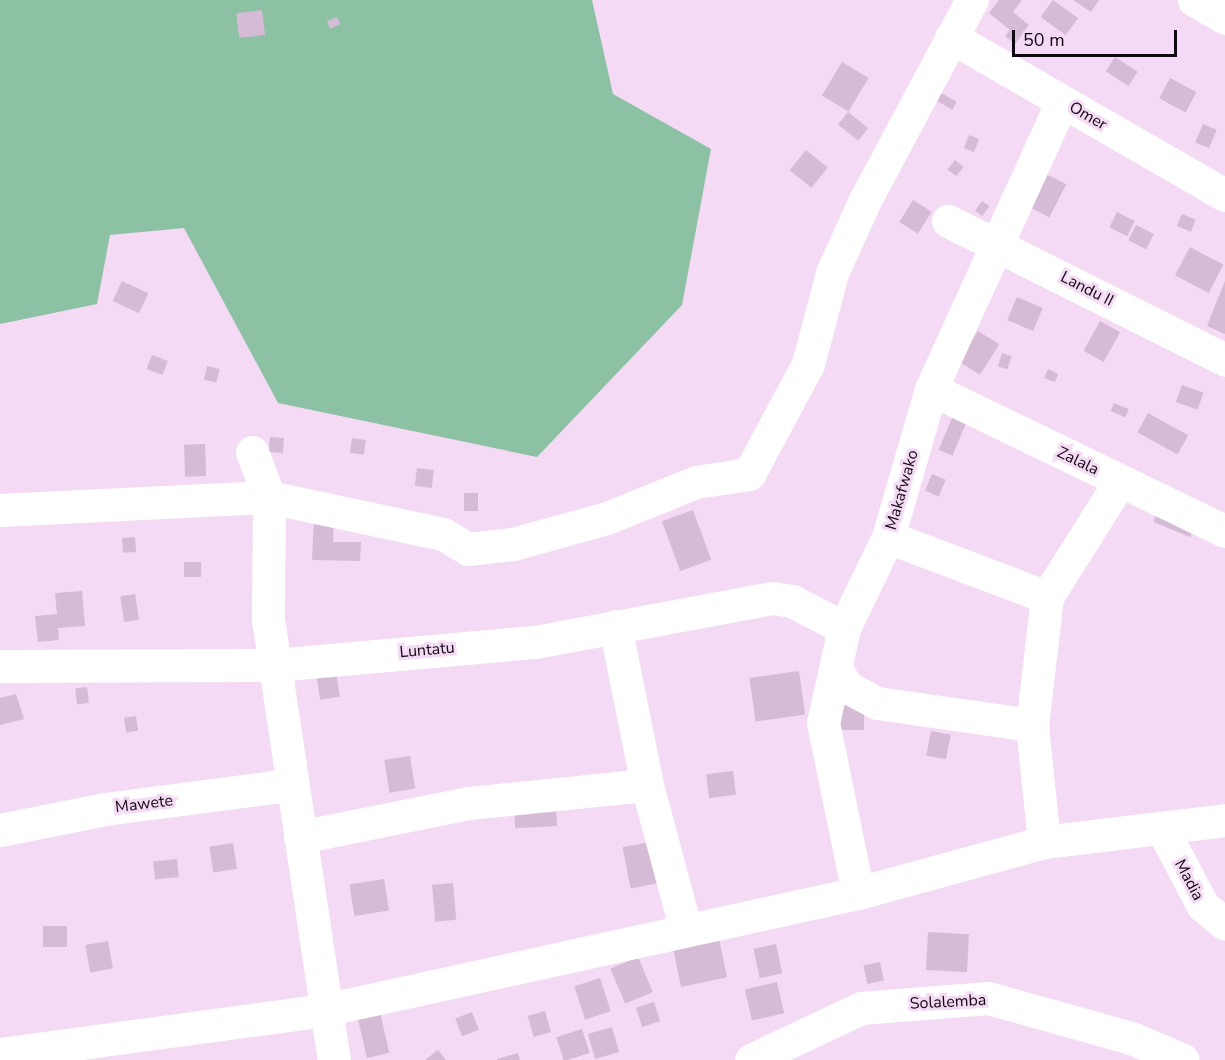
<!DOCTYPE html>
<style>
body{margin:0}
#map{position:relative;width:1225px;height:1060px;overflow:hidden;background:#f4daf4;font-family:"Nunito Sans",sans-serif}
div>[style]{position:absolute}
.green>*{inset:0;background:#8cc1a4}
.building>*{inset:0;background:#d5bbd6;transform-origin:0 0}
.minor>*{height:33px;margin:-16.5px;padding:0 16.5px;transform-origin:16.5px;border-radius:16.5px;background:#fff}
span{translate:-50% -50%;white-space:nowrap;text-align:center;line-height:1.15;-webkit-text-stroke:6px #f4daf4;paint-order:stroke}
.street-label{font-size:16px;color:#110911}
.scale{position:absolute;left:1012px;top:30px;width:165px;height:27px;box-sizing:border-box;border:3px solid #110911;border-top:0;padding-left:8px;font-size:18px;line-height:21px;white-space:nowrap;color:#110911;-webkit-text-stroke:4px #f4daf4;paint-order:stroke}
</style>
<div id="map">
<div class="green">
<i style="clip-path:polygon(0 0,592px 0,613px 94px,711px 149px,682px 305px,537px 457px,278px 403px,184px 228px,110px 235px,97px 304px,0 324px)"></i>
</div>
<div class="building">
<i style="clip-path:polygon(999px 0,1022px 0,1013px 12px,1029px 25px,1015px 44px,1005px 36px,1010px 30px,989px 13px)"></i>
<i style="left:1053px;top:0;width:31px;height:21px;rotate:36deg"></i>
<i style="clip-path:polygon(1073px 0,1099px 0,1091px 12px)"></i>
<i style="left:262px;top:10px;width:25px;height:26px;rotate:83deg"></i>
<i style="left:337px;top:17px;width:8px;height:11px;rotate:67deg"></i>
<i style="left:1115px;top:57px;width:27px;height:17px;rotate:33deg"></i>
<i style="left:842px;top:62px;width:31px;height:39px;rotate:31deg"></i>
<i style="left:1170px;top:78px;width:30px;height:23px;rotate:28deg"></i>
<i style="left:936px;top:90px;width:24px;height:9px;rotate:30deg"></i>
<i style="left:848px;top:112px;width:26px;height:16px;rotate:39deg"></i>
<i style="left:1203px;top:124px;width:15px;height:20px;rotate:23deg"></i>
<i style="left:969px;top:135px;width:11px;height:14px;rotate:22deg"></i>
<i style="left:806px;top:150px;width:28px;height:26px;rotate:39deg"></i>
<i style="left:955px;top:160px;width:11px;height:12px;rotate:38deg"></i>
<i style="left:1044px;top:173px;width:25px;height:37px;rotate:27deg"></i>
<i style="left:913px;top:200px;width:22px;height:26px;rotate:32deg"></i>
<i style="left:982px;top:201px;width:9px;height:12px;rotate:36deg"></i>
<i style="left:1117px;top:212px;width:20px;height:17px;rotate:27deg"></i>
<i style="left:1182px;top:214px;width:15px;height:13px;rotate:23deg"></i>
<i style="left:1136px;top:225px;width:20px;height:17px;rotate:27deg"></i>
<i style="left:1190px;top:247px;width:38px;height:32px;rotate:28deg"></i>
<i style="left:122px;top:281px;width:29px;height:22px;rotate:25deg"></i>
<i style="clip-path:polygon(1225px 281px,1225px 334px,1207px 326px)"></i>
<i style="left:1017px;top:297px;width:28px;height:25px;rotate:23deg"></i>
<i style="left:1100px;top:321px;width:23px;height:34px;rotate:29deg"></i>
<i style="left:978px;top:331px;width:25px;height:36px;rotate:32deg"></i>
<i style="left:1002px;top:353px;width:10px;height:14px;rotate:17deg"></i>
<i style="left:152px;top:355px;width:17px;height:15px;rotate:21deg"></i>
<i style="left:207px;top:366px;width:13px;height:14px;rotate:13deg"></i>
<i style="clip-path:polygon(1048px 369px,1058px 374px,1055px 382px,1044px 378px)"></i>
<i style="left:1182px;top:385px;width:23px;height:18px;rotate:20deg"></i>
<i style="left:1114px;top:403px;width:16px;height:9px;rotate:22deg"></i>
<i style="left:955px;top:411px;width:15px;height:42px;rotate:23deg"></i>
<i style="left:1148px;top:413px;width:46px;height:22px;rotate:29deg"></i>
<i style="left:270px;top:437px;width:14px;height:15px;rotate:4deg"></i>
<i style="left:352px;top:438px;width:14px;height:15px;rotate:8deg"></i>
<i style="left:205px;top:444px;width:32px;height:21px;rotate:88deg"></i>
<i style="left:417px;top:468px;width:17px;height:18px;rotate:7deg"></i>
<i style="left:932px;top:474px;width:15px;height:18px;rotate:23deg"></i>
<i style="left:464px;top:493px;width:14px;height:18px"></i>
<i style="left:1160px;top:506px;width:40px;height:17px;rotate:23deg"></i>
<i style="left:693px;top:510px;width:53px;height:33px;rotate:70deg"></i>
<i style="clip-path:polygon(314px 518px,334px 519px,333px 542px,361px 542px,360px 561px,312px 560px)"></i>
<i style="left:135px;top:537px;width:15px;height:13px;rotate:86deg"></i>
<i style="left:184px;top:562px;width:17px;height:15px"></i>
<i style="clip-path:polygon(82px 591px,85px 626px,58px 628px,59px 640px,38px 642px,35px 616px,57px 614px,55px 593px)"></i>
<i style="left:135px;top:594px;width:26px;height:15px;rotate:81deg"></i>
<i style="left:799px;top:671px;width:44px;height:50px;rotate:82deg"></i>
<i style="left:336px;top:672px;width:25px;height:20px;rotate:81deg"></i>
<i style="left:87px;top:687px;width:16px;height:12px;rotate:83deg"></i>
<i style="clip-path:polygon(16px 694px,24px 719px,0 725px,0 698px)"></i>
<i style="left:839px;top:705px;width:25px;height:25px"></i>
<i style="left:136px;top:716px;width:15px;height:12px;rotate:82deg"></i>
<i style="left:931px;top:731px;width:20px;height:25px;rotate:11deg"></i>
<i style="left:410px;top:756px;width:33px;height:26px;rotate:81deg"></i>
<i style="left:733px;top:771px;width:24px;height:27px;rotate:83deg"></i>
<i style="left:556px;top:806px;width:20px;height:42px;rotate:87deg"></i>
<i style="left:650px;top:842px;width:42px;height:28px;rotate:79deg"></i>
<i style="left:233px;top:843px;width:26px;height:24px;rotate:81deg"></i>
<i style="left:177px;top:859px;width:18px;height:24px;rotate:84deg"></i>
<i style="left:384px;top:879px;width:32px;height:35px;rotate:81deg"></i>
<i style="left:453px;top:883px;width:37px;height:21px;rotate:85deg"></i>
<i style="left:43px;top:926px;width:24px;height:21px"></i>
<i style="left:928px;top:932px;width:41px;height:38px;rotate:3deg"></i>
<i style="left:719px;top:939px;width:39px;height:47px;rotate:78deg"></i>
<i style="left:108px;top:941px;width:28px;height:23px;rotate:80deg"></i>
<i style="left:776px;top:944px;width:30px;height:23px;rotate:78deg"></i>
<i style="left:638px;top:957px;width:38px;height:30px;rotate:67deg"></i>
<i style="left:880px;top:962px;width:19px;height:17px;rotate:78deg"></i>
<i style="left:600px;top:978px;width:35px;height:27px;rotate:72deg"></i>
<i style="left:777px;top:982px;width:32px;height:33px;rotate:77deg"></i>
<i style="left:654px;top:1002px;width:20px;height:19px;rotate:72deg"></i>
<i style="left:379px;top:1008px;width:46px;height:23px;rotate:77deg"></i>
<i style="left:545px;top:1011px;width:22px;height:18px;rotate:74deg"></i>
<i style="left:472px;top:1012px;width:19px;height:18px;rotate:69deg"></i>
<i style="left:612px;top:1027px;width:26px;height:25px;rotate:74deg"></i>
<i style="left:582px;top:1029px;width:25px;height:27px;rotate:72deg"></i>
<i style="clip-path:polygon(438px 1050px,446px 1060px,425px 1060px)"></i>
<i style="clip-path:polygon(518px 1053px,520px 1060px,497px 1060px,497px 1059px)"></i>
</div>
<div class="minor">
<i style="left:1194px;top:0;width:36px;rotate:30deg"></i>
<i style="left:951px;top:37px;width:316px;rotate:30deg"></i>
<i style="left:948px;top:221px;width:310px;rotate:26.6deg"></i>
<i style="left:931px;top:389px;width:326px;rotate:25.8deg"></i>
<i style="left:252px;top:452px;width:48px;rotate:69.3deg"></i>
<i style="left:269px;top:497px;width:122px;rotate:90.5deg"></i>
<i style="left:268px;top:619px;width:446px;rotate:81.5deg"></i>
<i style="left:0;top:510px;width:269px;rotate:-2.8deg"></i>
<i style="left:269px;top:497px;width:178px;rotate:12deg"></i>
<i style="left:443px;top:534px;width:29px;rotate:31deg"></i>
<i style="left:468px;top:549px;width:45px;rotate:-6.3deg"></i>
<i style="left:513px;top:544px;width:98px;rotate:-15.5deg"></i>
<i style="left:607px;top:518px;width:96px;rotate:-22deg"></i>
<i style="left:696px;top:482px;width:54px;rotate:-8.6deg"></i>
<i style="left:749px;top:474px;width:125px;rotate:-61.8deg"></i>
<i style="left:808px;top:364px;width:94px;rotate:-75.2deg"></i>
<i style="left:832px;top:273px;width:78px;rotate:-65.7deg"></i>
<i style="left:864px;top:202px;width:229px;rotate:-61.9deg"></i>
<i style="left:888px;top:537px;width:170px;rotate:20.7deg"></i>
<i style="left:615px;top:626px;width:162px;rotate:78.6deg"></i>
<i style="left:647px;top:785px;width:147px;rotate:75deg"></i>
<i style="left:0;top:666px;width:275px;rotate:-0.2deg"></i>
<i style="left:275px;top:665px;width:261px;rotate:-5.1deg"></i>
<i style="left:535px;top:642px;width:242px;rotate:-10.5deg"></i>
<i style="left:773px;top:598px;width:19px;rotate:9deg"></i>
<i style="left:792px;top:601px;width:59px;rotate:27.4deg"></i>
<i style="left:837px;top:671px;width:19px;rotate:58deg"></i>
<i style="left:847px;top:687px;width:34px;rotate:28deg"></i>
<i style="left:877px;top:703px;width:157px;rotate:8.1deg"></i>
<i style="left:1162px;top:828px;width:88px;rotate:62.3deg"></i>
<i style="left:1203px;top:906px;width:28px;rotate:39deg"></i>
<i style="left:0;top:830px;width:107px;rotate:-11.3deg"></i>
<i style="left:105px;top:809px;width:187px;rotate:-7.4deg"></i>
<i style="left:300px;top:837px;width:172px;rotate:-11.4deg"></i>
<i style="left:469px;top:803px;width:179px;rotate:-5.8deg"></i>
<i style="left:1044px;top:842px;width:118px;rotate:-95.9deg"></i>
<i style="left:1032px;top:725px;width:129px;rotate:-83.3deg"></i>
<i style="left:1047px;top:597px;width:137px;rotate:-57.8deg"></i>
<i style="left:858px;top:893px;width:174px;rotate:-101.6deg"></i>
<i style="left:823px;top:723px;width:97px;rotate:-77.5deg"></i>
<i style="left:844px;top:628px;width:101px;rotate:-64.2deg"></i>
<i style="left:888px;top:537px;width:154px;rotate:-73.8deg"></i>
<i style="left:931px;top:389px;width:316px;rotate:-65.5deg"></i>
<i style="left:0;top:1054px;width:327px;rotate:-7.7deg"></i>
<i style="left:324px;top:1010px;width:547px;rotate:-12.36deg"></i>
<i style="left:858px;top:893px;width:193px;rotate:-15.3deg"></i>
<i style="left:1044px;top:842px;width:182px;rotate:-6.9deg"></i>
<i style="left:751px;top:1060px;width:122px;rotate:-25.3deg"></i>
<i style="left:861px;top:1008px;width:127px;rotate:-4.5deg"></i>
<i style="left:988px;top:998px;width:148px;rotate:15.6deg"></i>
<i style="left:1131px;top:1038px;width:56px;rotate:22.9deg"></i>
</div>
<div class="street-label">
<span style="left:1088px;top:116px;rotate:30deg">Omer</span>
<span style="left:1087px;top:289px;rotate:27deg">Landu II</span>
<span style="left:1078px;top:461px;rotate:26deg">Zalala</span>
<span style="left:902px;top:490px;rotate:-74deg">Makafwako</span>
<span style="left:427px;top:650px;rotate:-5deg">Luntatu</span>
<span style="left:144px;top:804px;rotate:-7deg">Mawete</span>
<span style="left:1189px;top:880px;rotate:62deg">Madia</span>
<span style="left:948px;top:1002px;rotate:-3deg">Solalemba</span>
</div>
<div class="scale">50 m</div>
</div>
